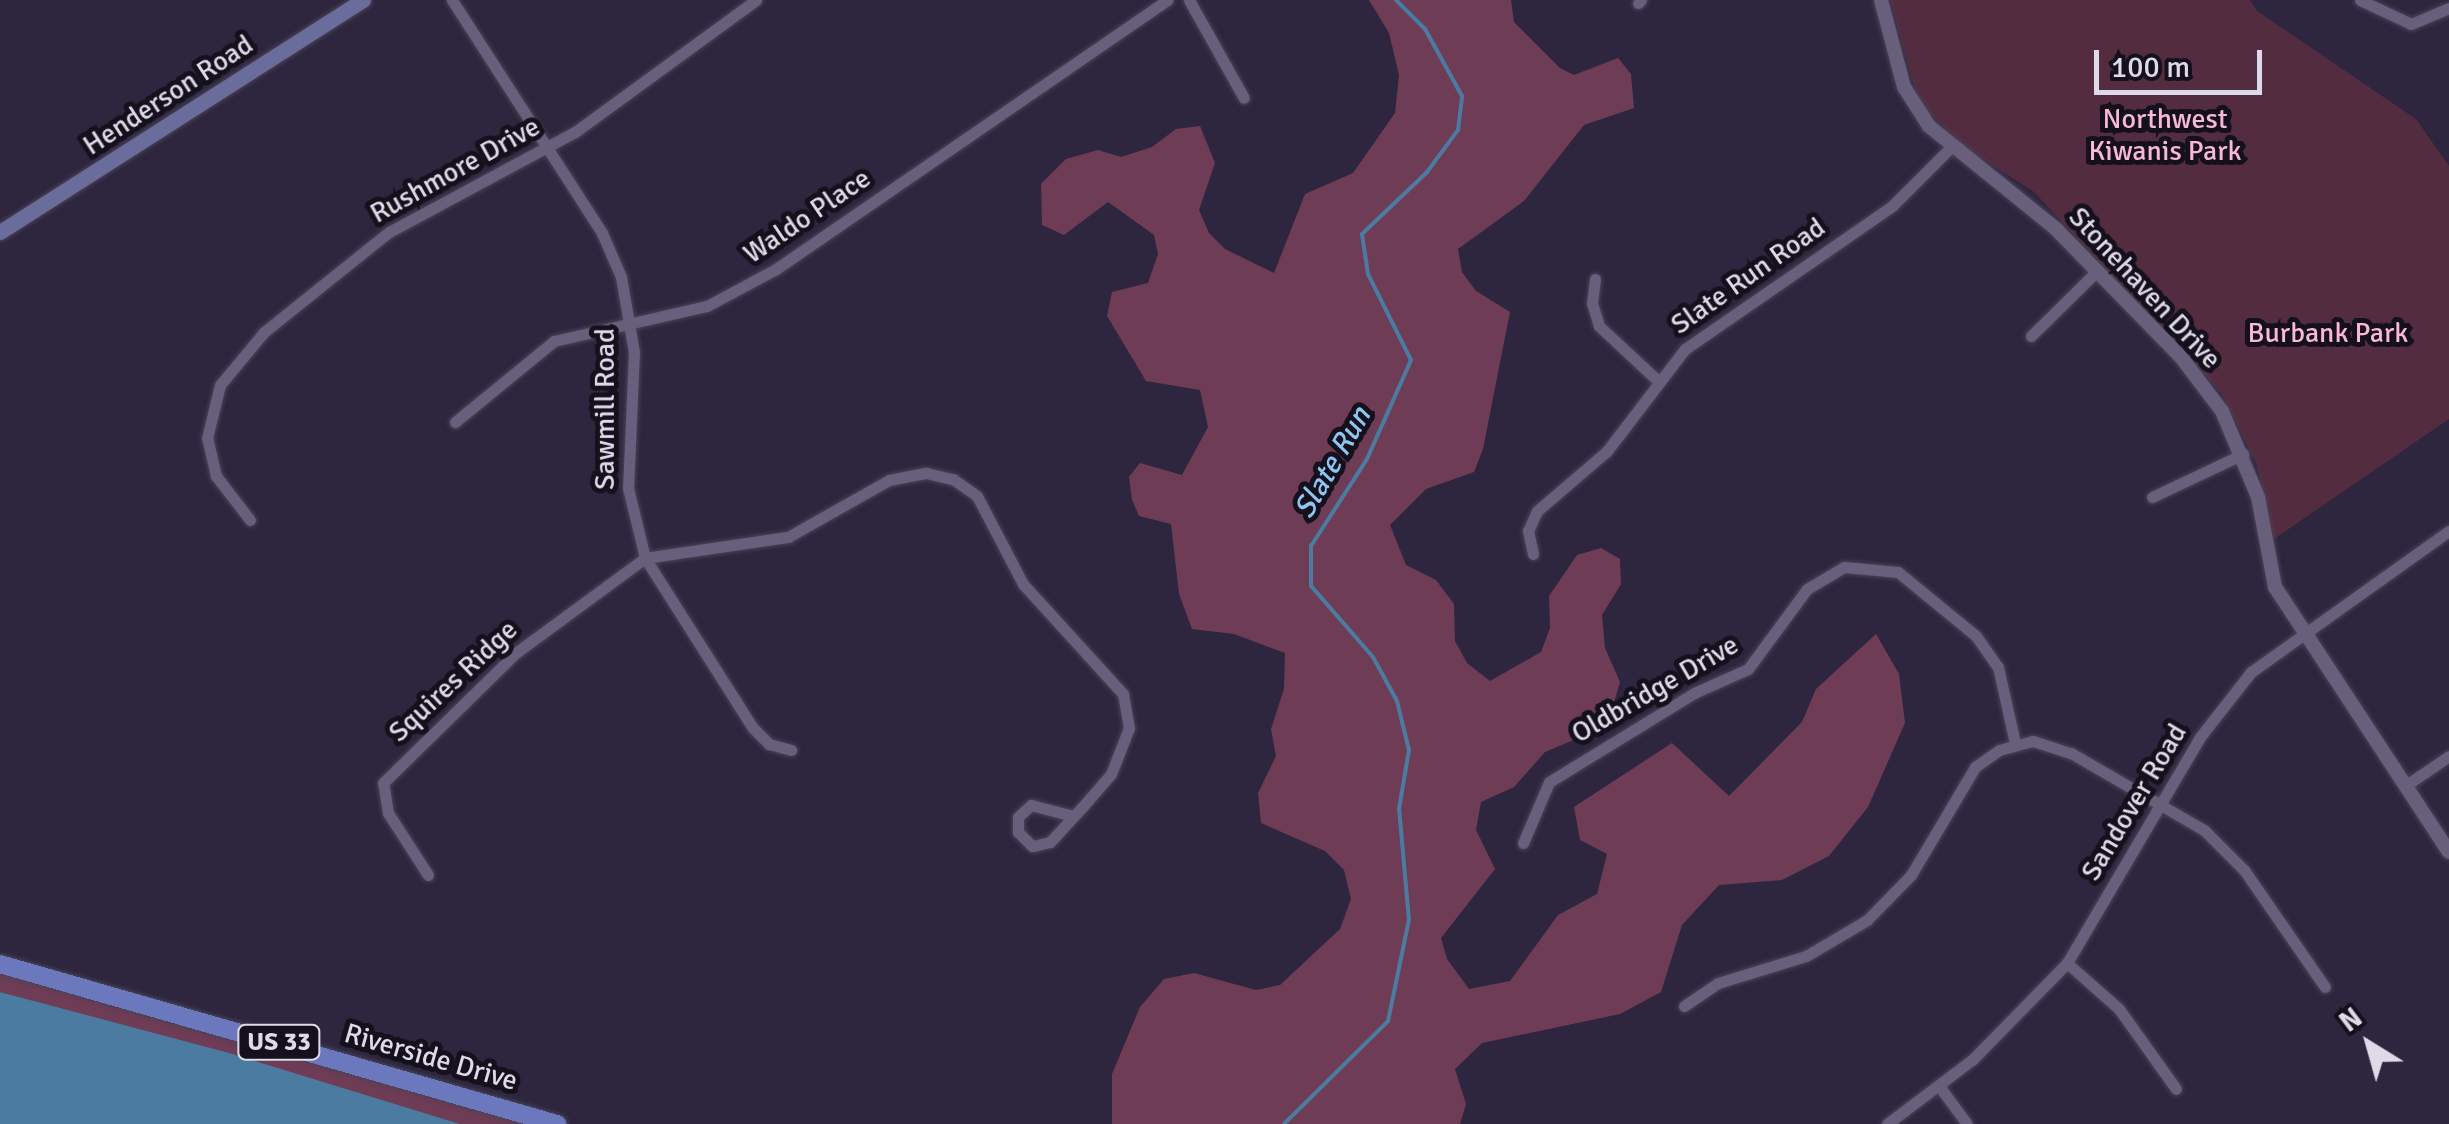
<!DOCTYPE html>
<style>
body{margin:0}
#map{position:relative;width:2449px;height:1124px;overflow:hidden;background:#2d263e;font-family:Signika,sans-serif}
div>[style]{position:absolute}
.green>*{inset:0;background:#542c40}
.forest>*{inset:0;background:#6f3c55}
.water>*{inset:0;background:#4c7ba2}
.stream>*{height:4px;margin:-2px;padding:0 2px;transform-origin:2px;border-radius:2px;background:#4c7ba2}
.roads{filter:drop-shadow(0 0 2px #494357) drop-shadow(0 0 2px #494357)}
.minor>*{height:11px;margin:-5.5px;padding:0 5.5px;transform-origin:5.5px;border-radius:5.5px;background:#675f7b}
.tertiary>*{height:14px;margin:-7px;padding:0 7px;transform-origin:7px;border-radius:7px;background:#675f7b}
.secondary>*{height:15px;margin:-7.5px;padding:0 7.5px;transform-origin:7.5px;border-radius:7.5px;background:#6a6c9c}
.primary>*{height:18px;margin:-9px;padding:0 9px;transform-origin:9px;border-radius:9px;background:#6c78bd}
span{translate:-50% -50%;white-space:nowrap;text-align:center;line-height:1.15;-webkit-text-stroke:10px #14111c;paint-order:stroke}
.shield-label span{padding:2px 8px;background:#14111c;border:2px solid;border-radius:8px;-webkit-text-stroke-width:0}
.shield-label{font-size:25px;color:#dedaea;font-weight:700}
.street-label{font-size:28px;color:#dedaea}
.park-label{font-size:28px;color:#fab7d6}
.water-label{font-size:30px;color:#8ec5f3;font-style:italic}
.north{position:absolute;left:2319px;top:994px;width:100px;height:100px;-webkit-text-stroke:8px #14111c;paint-order:stroke;rotate:323deg;font-size:28px;font-weight:700;line-height:40px;text-align:center;color:#dedaea}
.north::after{content:'';display:block;margin:auto;width:35px;height:45px;background:#dedaea;clip-path:polygon(50% 0,100% 100%,50% 72%,0 100%)}
.scale{position:absolute;left:2094px;top:50px;width:168px;height:45px;box-sizing:border-box;border:5px solid #dedaea;border-top:0;padding-left:12px;font-size:30px;line-height:35px;white-space:nowrap;color:#dedaea;-webkit-text-stroke:8px #14111c;paint-order:stroke}
</style>
<div id="map">
<div class="green">
<i style="clip-path:polygon(1890px 0,2250px 0,2257px 11px,2416px 119px,2449px 166px,2449px 419px,2274px 539px,2257px 465px,2222px 394px,2034px 192px,1966px 148px,1930px 114px,1917px 96px)"></i>
</div>
<div class="forest">
<i style="clip-path:polygon(1369px 0,1511px 0,1514px 22px,1560px 68px,1574px 75px,1618px 58px,1631px 74px,1634px 108px,1584px 125px,1524px 201px,1458px 249px,1462px 272px,1476px 291px,1510px 312px,1483px 449px,1474px 472px,1426px 489px,1390px 525px,1406px 565px,1436px 580px,1454px 604px,1455px 641px,1467px 663px,1490px 681px,1541px 652px,1550px 628px,1549px 596px,1577px 555px,1601px 548px,1620px 559px,1621px 584px,1602px 615px,1605px 648px,1620px 682px,1607px 726px,1545px 752px,1514px 787px,1481px 802px,1476px 830px,1495px 869px,1441px 938px,1447px 959px,1469px 989px,1510px 981px,1558px 915px,1597px 894px,1607px 854px,1580px 840px,1574px 807px,1672px 743px,1729px 796px,1802px 722px,1816px 689px,1876px 634px,1899px 674px,1905px 723px,1868px 807px,1829px 856px,1782px 880px,1719px 885px,1682px 925px,1661px 992px,1620px 1014px,1482px 1043px,1455px 1069px,1466px 1104px,1460px 1124px,1112px 1124px,1112px 1074px,1140px 1007px,1164px 979px,1194px 973px,1256px 990px,1280px 985px,1340px 929px,1351px 899px,1344px 870px,1325px 851px,1261px 823px,1258px 793px,1276px 756px,1271px 729px,1284px 689px,1285px 653px,1234px 634px,1192px 629px,1179px 594px,1171px 524px,1139px 516px,1132px 500px,1129px 477px,1140px 463px,1182px 475px,1208px 427px,1200px 390px,1146px 381px,1107px 316px,1112px 292px,1148px 283px,1158px 254px,1154px 235px,1108px 202px,1064px 235px,1042px 225px,1041px 184px,1066px 159px,1098px 150px,1121px 157px,1152px 147px,1176px 129px,1200px 126px,1215px 163px,1199px 210px,1209px 233px,1225px 249px,1274px 273px,1305px 194px,1353px 173px,1395px 113px,1399px 75px,1389px 33px)"></i>
<i style="clip-path:polygon(0 973px,331px 1065px,530px 1124px,460px 1124px,0 992px)"></i>
</div>
<div class="water">
<i style="clip-path:polygon(0 992px,229px 1053px,460px 1124px,0 1124px)"></i>
</div>
<div class="stream">
<i style="left:1284px;top:1124px;width:146px;rotate:-44.7deg"></i>
<i style="left:1388px;top:1021px;width:103px;rotate:-78.3deg"></i>
<i style="left:1409px;top:920px;width:111px;rotate:-95.1deg"></i>
<i style="left:1399px;top:809px;width:60px;rotate:-80.4deg"></i>
<i style="left:1409px;top:750px;width:50px;rotate:-103.8deg"></i>
<i style="left:1397px;top:701px;width:50px;rotate:-118.6deg"></i>
<i style="left:1373px;top:657px;width:94px;rotate:-131.1deg"></i>
<i style="left:1311px;top:586px;width:40px;rotate:-90deg"></i>
<i style="left:1311px;top:546px;width:103px;rotate:-57.2deg"></i>
<i style="left:1367px;top:459px;width:108px;rotate:-66deg"></i>
<i style="left:1411px;top:360px;width:96px;rotate:-116.6deg"></i>
<i style="left:1368px;top:274px;width:40px;rotate:-98.5deg"></i>
<i style="left:1362px;top:234px;width:90px;rotate:-43.6deg"></i>
<i style="left:1427px;top:172px;width:52px;rotate:-53.6deg"></i>
<i style="left:1458px;top:130px;width:34px;rotate:-83deg"></i>
<i style="left:1462px;top:96px;width:77px;rotate:-118.9deg"></i>
<i style="left:1425px;top:29px;width:41px;rotate:-135deg"></i>
</div>
<div class="roads">
<div class="minor">
<i style="left:452px;top:0;width:277px;rotate:57.2deg"></i>
<i style="left:602px;top:233px;width:48px;rotate:66.6deg"></i>
<i style="left:621px;top:277px;width:76px;rotate:80.2deg"></i>
<i style="left:634px;top:352px;width:136px;rotate:92.5deg"></i>
<i style="left:628px;top:488px;width:72px;rotate:76.3deg"></i>
<i style="left:645px;top:558px;width:201px;rotate:57.6deg"></i>
<i style="left:753px;top:728px;width:23px;rotate:45deg"></i>
<i style="left:769px;top:744px;width:23px;rotate:15deg"></i>
<i style="left:1189px;top:0;width:112px;rotate:60.7deg"></i>
<i style="left:2360px;top:0;width:56px;rotate:25.2deg"></i>
<i style="left:2411px;top:24px;width:41px;rotate:-22.8deg"></i>
<i style="left:1638px;top:3px;width:4px;rotate:-45deg"></i>
<i style="left:1595px;top:279px;width:24px;rotate:97deg"></i>
<i style="left:1592px;top:303px;width:24px;rotate:73deg"></i>
<i style="left:1599px;top:326px;width:78px;rotate:42.9deg"></i>
<i style="left:2031px;top:336px;width:93px;rotate:-44.6deg"></i>
<i style="left:455px;top:422px;width:128px;rotate:-39.3deg"></i>
<i style="left:554px;top:341px;width:157px;rotate:-12.9deg"></i>
<i style="left:707px;top:306px;width:78px;rotate:-28.2deg"></i>
<i style="left:776px;top:269px;width:475px;rotate:-34.5deg"></i>
<i style="left:2152px;top:497px;width:101px;rotate:-25.3deg"></i>
<i style="left:250px;top:520px;width:56px;rotate:-127.7deg"></i>
<i style="left:216px;top:476px;width:39px;rotate:-103deg"></i>
<i style="left:207px;top:438px;width:55px;rotate:-76.2deg"></i>
<i style="left:220px;top:385px;width:69px;rotate:-50.3deg"></i>
<i style="left:264px;top:332px;width:160px;rotate:-38.7deg"></i>
<i style="left:389px;top:232px;width:211px;rotate:-28.3deg"></i>
<i style="left:575px;top:132px;width:224px;rotate:-36.1deg"></i>
<i style="left:1533px;top:554px;width:24px;rotate:-102deg"></i>
<i style="left:1528px;top:531px;width:22px;rotate:-66deg"></i>
<i style="left:1537px;top:511px;width:92px;rotate:-40.6deg"></i>
<i style="left:1607px;top:451px;width:128px;rotate:-52.6deg"></i>
<i style="left:1685px;top:349px;width:252px;rotate:-34.6deg"></i>
<i style="left:1892px;top:206px;width:82px;rotate:-45deg"></i>
<i style="left:2405px;top:786px;width:53px;rotate:-34.3deg"></i>
<i style="left:1523px;top:843px;width:66px;rotate:-66.9deg"></i>
<i style="left:1549px;top:782px;width:170px;rotate:-31.5deg"></i>
<i style="left:1694px;top:693px;width:59px;rotate:-24deg"></i>
<i style="left:1748px;top:669px;width:99px;rotate:-53.6deg"></i>
<i style="left:1807px;top:589px;width:43px;rotate:-30.7deg"></i>
<i style="left:1844px;top:567px;width:54px;rotate:5.3deg"></i>
<i style="left:1898px;top:572px;width:101px;rotate:39.4deg"></i>
<i style="left:1976px;top:636px;width:38px;rotate:55deg"></i>
<i style="left:1998px;top:667px;width:78px;rotate:77.4deg"></i>
<i style="left:428px;top:875px;width:74px;rotate:-122.8deg"></i>
<i style="left:388px;top:813px;width:30px;rotate:-99deg"></i>
<i style="left:383px;top:783px;width:187px;rotate:-44.4deg"></i>
<i style="left:517px;top:652px;width:159px;rotate:-36.3deg"></i>
<i style="left:645px;top:558px;width:145px;rotate:-8.4deg"></i>
<i style="left:788px;top:537px;width:116px;rotate:-29.4deg"></i>
<i style="left:889px;top:480px;width:38px;rotate:-11deg"></i>
<i style="left:926px;top:473px;width:28px;rotate:13deg"></i>
<i style="left:953px;top:479px;width:29px;rotate:35deg"></i>
<i style="left:977px;top:496px;width:99px;rotate:62.4deg"></i>
<i style="left:1023px;top:584px;width:149px;rotate:47.7deg"></i>
<i style="left:1123px;top:694px;width:35px;rotate:80deg"></i>
<i style="left:1129px;top:728px;width:49px;rotate:111.4deg"></i>
<i style="left:1111px;top:774px;width:40px;rotate:131deg"></i>
<i style="left:1085px;top:804px;width:52px;rotate:132.6deg"></i>
<i style="left:1050px;top:842px;width:18px;rotate:167deg"></i>
<i style="left:1032px;top:846px;width:20px;rotate:-135deg"></i>
<i style="left:1018px;top:832px;width:15px;rotate:-90deg"></i>
<i style="left:1018px;top:817px;width:18px;rotate:-43deg"></i>
<i style="left:1031px;top:805px;width:43px;rotate:14.7deg"></i>
<i style="left:2067px;top:963px;width:69px;rotate:41.5deg"></i>
<i style="left:2119px;top:1009px;width:98px;rotate:54.5deg"></i>
<i style="left:1684px;top:1006px;width:41px;rotate:-34.1deg"></i>
<i style="left:1718px;top:983px;width:92px;rotate:-17.1deg"></i>
<i style="left:1806px;top:956px;width:71px;rotate:-30.5deg"></i>
<i style="left:1867px;top:920px;width:63px;rotate:-45.6deg"></i>
<i style="left:1911px;top:875px;width:126px;rotate:-59.3deg"></i>
<i style="left:1975px;top:767px;width:29px;rotate:-35deg"></i>
<i style="left:1999px;top:750px;width:35px;rotate:-15deg"></i>
<i style="left:2033px;top:741px;width:40px;rotate:18deg"></i>
<i style="left:2071px;top:753px;width:154px;rotate:30.1deg"></i>
<i style="left:2204px;top:830px;width:57px;rotate:45deg"></i>
<i style="left:2244px;top:870px;width:142px;rotate:55.3deg"></i>
<i style="left:1939px;top:1086px;width:47px;rotate:53.6deg"></i>
<i style="left:1887px;top:1124px;width:108px;rotate:-37.1deg"></i>
<i style="left:1973px;top:1059px;width:134px;rotate:-45.6deg"></i>
<i style="left:2067px;top:963px;width:262px;rotate:-59.5deg"></i>
<i style="left:2200px;top:737px;width:83px;rotate:-51.9deg"></i>
<i style="left:2251px;top:672px;width:243px;rotate:-35.5deg"></i>
</div>
<div class="tertiary">
<i style="left:1881px;top:0;width:90px;rotate:75.2deg"></i>
<i style="left:1904px;top:87px;width:46px;rotate:57.3deg"></i>
<i style="left:1929px;top:126px;width:164px;rotate:39deg"></i>
<i style="left:2056px;top:229px;width:179px;rotate:45.7deg"></i>
<i style="left:2181px;top:357px;width:68px;rotate:52.8deg"></i>
<i style="left:2222px;top:411px;width:93px;rotate:67.3deg"></i>
<i style="left:2258px;top:497px;width:92px;rotate:79.3deg"></i>
<i style="left:2275px;top:587px;width:317px;rotate:56.7deg"></i>
</div>
<div class="secondary">
<i style="left:0;top:232px;width:431px;rotate:-32.6deg"></i>
</div>
<div class="primary">
<i style="left:0;top:964px;width:580px;rotate:16.03deg"></i>
</div>
</div>
<div class="shield-label">
<span style="left:279px;top:1042px">US 33</span>
</div>
<div class="street-label">
<span style="left:168px;top:95px;rotate:-33deg">Henderson Road</span>
<span style="left:455px;top:170px;rotate:-29deg">Rushmore Drive</span>
<span style="left:807px;top:216px;rotate:-34deg">Waldo Place</span>
<span style="left:1748px;top:276px;rotate:-35deg">Slate Run Road</span>
<span style="left:2145px;top:288px;rotate:47deg">Stonehaven Drive</span>
<span style="left:605px;top:409px;rotate:-90deg">Sawmill Road</span>
<span style="left:453px;top:681px;rotate:-43deg">Squires Ridge</span>
<span style="left:1655px;top:689px;rotate:-30deg">Oldbridge Drive</span>
<span style="left:2134px;top:802px;rotate:-59deg">Sandover Road</span>
<span style="left:431px;top:1057px;rotate:16deg">Riverside Drive</span>
</div>
<div class="park-label">
<span style="left:2165px;top:135px">Northwest<br>Kiwanis Park</span>
<span style="left:2328px;top:333px">Burbank Park</span>
</div>
<div class="water-label">
<span style="left:1333px;top:463px;rotate:-60deg">Slate Run</span>
</div>
<div class="north">N</div>
<div class="scale">100 m</div>
</div>
